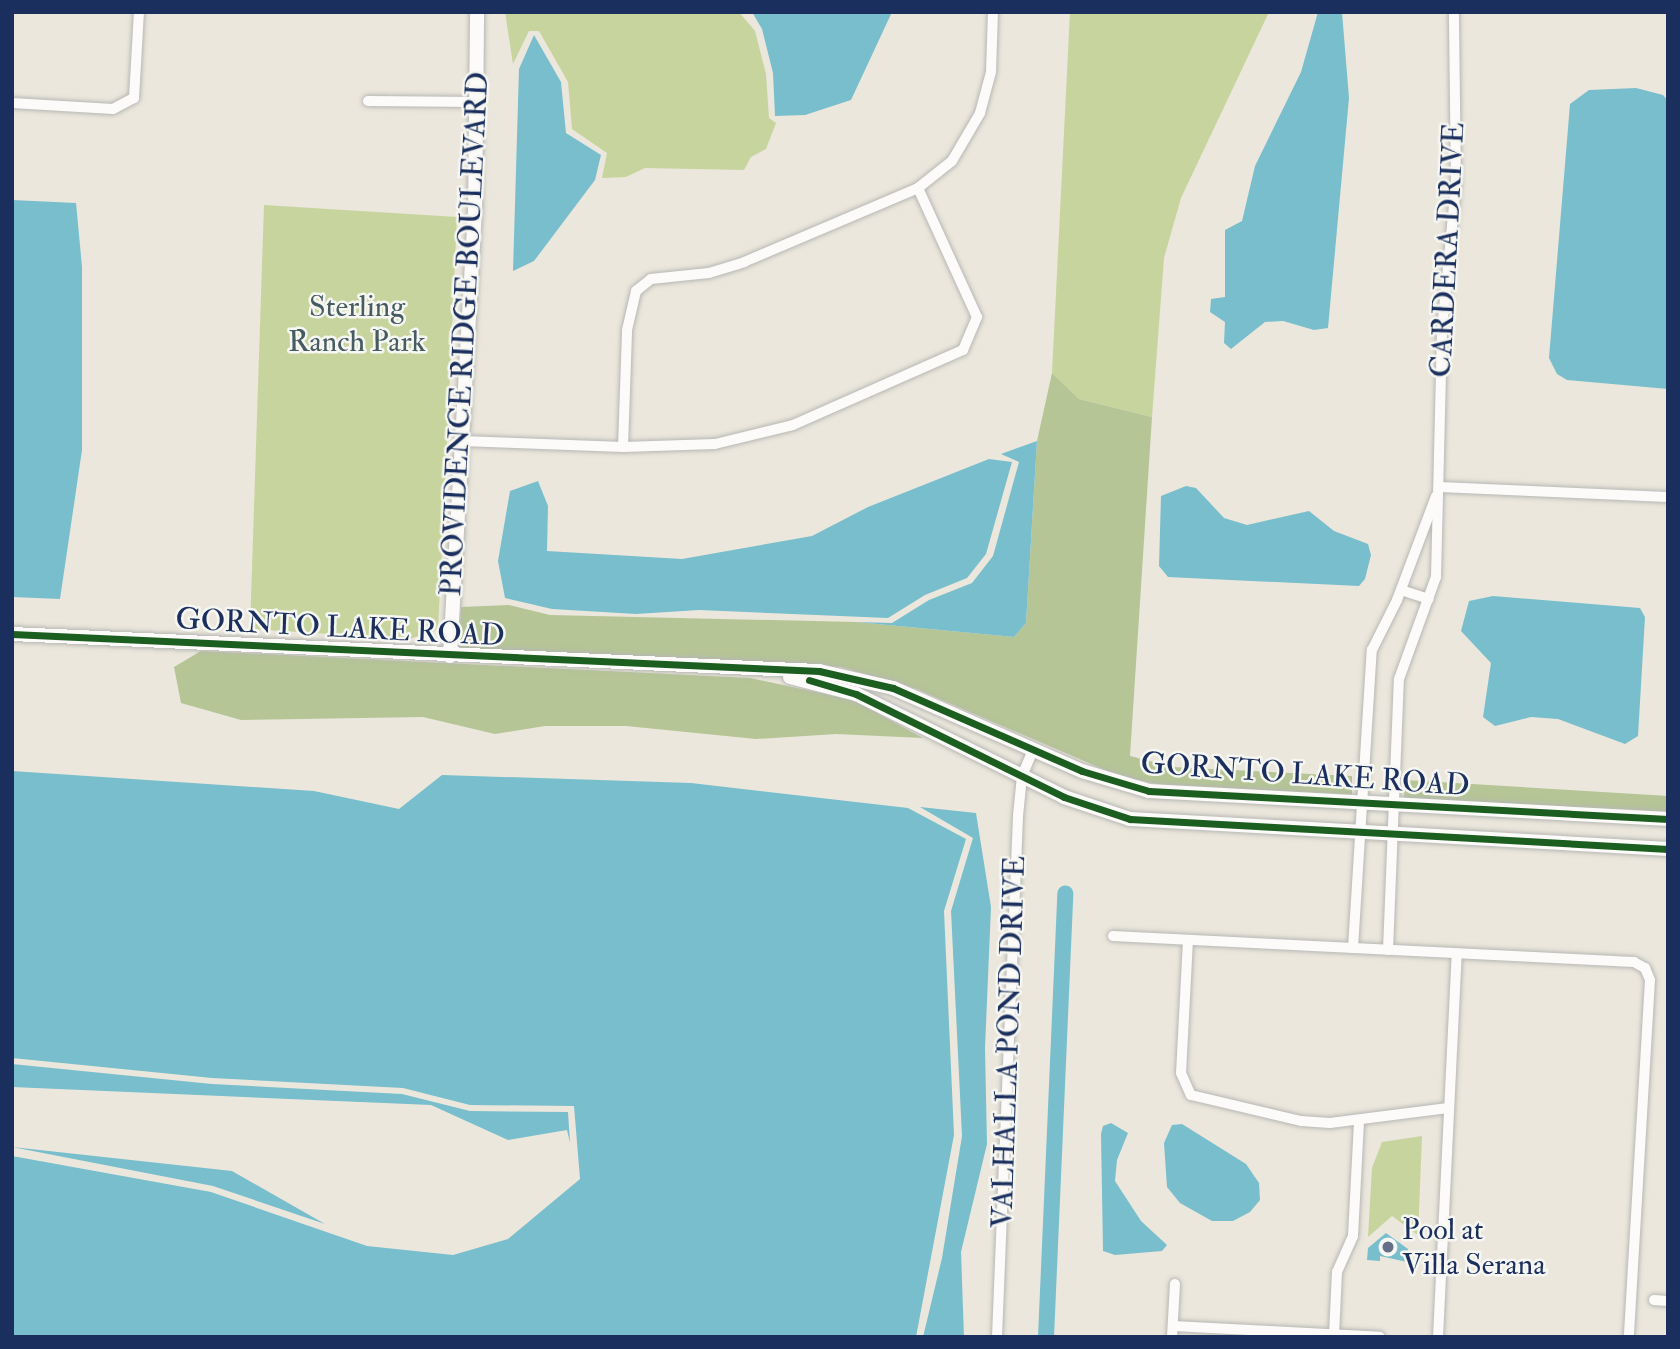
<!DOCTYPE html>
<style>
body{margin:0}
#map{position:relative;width:1680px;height:1349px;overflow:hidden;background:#ebe7dc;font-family:"IM FELL Double Pica",serif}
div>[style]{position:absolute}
.green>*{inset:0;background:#c8d49d}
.forest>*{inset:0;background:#b5c596}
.water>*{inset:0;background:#79becd}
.canal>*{height:16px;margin:-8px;padding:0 8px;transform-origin:8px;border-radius:8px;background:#79becd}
.roads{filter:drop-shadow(0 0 2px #b7b7b4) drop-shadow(0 0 2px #b7b7b4)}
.minor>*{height:10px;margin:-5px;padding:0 5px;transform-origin:5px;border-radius:5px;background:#fcfbfa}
.tertiary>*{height:14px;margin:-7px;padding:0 7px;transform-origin:7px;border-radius:7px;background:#fcfbfa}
.cycleway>*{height:7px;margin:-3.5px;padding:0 3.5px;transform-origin:3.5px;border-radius:3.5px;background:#1b5e20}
.dots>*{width:19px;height:19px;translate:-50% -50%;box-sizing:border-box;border:4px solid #f6f6f2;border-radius:50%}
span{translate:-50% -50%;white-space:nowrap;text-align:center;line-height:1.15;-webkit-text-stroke:5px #f6f6f2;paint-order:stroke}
.street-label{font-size:30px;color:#1b2f5e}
.park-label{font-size:30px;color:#465c61}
.poi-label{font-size:30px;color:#1b2f5e}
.left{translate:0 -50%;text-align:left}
.frame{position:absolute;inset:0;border:14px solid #1b2f5e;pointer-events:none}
</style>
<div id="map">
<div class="green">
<i style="clip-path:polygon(505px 12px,739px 12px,755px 31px,766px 74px,769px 118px,776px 123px,766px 149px,751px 157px,744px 170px,645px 168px,626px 177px,602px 178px,607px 153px,572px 129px,568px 82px,539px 31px,529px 31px,513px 64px)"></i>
<i style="clip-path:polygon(1070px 12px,1269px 12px,1181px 198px,1164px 258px,1152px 417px,1079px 399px,1052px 373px)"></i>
<i style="clip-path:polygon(264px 205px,457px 217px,443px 532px,438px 628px,433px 632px,409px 639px,250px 629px)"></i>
<i style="clip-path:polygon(1422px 1136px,1418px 1235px,1392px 1216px,1368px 1237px,1372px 1168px,1382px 1142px)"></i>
</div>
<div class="forest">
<i style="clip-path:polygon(1052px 373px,1079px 399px,1152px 417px,1130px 756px,1173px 767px,1352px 776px,1352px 796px,1167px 786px,1119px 776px,914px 688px,841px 667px,459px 649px,461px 607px,509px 605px,550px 615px,856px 622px,1014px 637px,1026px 623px,1037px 441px)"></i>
<i style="clip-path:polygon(201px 651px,750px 678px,853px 700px,923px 738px,836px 734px,756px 739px,626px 726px,545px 726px,495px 734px,423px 717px,241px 720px,181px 703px,174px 667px)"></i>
<i style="clip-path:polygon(1405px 780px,1668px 796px,1668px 812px,1404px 799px)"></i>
</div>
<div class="water">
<i style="clip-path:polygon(752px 12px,892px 12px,851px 100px,805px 115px,775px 116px,773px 73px,762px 29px)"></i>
<i style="clip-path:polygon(1318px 12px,1342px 12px,1349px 98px,1328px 328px,1314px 330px,1283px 321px,1265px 322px,1231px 349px,1224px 343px,1225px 322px,1210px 312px,1211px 299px,1225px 297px,1225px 230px,1242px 221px,1255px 166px,1301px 72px)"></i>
<i style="clip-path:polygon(534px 35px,561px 82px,566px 133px,601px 155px,595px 180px,534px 261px,513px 271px,519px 69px)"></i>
<i style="clip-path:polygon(1636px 88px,1663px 95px,1668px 101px,1668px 389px,1567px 380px,1557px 374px,1549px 358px,1570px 104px,1589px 90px)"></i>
<i style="clip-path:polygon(12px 200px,76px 203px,82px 267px,82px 450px,60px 599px,12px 597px)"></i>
<i style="clip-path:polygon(1037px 441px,1026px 623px,1014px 637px,856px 622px,892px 623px,929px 600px,972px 583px,993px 556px,1019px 462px,1001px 454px)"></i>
<i style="clip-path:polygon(989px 459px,1012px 462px,986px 554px,967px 578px,925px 595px,888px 618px,699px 610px,636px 614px,552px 609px,505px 598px,498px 561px,510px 491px,538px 481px,548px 506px,547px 551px,682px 559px,812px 536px,868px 507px)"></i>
<i style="clip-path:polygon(1186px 486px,1196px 488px,1224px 518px,1247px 525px,1309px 511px,1334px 531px,1368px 544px,1371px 555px,1365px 579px,1359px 586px,1168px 577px,1159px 566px,1161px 496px)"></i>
<i style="clip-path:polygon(1493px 596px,1640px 608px,1645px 617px,1638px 736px,1625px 744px,1558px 719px,1531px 717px,1495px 726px,1483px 717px,1491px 663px,1461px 631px,1469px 601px)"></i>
<i style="clip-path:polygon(12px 771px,314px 791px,399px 809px,442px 775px,691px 783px,908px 808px,966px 839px,944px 911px,954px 1135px,916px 1337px,12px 1337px,12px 1156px,211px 1192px,367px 1246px,453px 1255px,508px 1239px,580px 1179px,574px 1106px,470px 1105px,403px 1088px,212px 1078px,12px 1058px)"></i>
<i style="clip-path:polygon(920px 807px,976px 813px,991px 907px,985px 1048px,987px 1144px,961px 1252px,964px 1337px,923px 1337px,942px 1258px,962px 1136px,951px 911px,973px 838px)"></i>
<i style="clip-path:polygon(12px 1064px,212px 1084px,402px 1094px,470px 1111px,568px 1112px,570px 1143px,567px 1130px,508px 1140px,431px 1105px,12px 1087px)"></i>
<i style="clip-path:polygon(1111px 1123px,1128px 1133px,1117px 1160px,1115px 1181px,1141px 1221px,1167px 1245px,1162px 1251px,1115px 1255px,1103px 1251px,1101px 1134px,1103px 1126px)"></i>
<i style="clip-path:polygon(1182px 1124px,1246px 1164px,1259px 1183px,1260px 1200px,1250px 1212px,1233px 1221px,1212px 1221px,1180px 1203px,1167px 1187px,1164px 1143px,1172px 1125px)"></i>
<i style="clip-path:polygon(12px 1147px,232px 1171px,325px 1224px,213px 1186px)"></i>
<i style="clip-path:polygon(1386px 1233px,1408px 1249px,1407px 1262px,1380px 1256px,1380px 1261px,1367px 1260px,1368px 1248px)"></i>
</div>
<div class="canal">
<i style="left:1046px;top:1337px;width:444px;rotate:-87.5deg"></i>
</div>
<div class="roads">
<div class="minor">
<i style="left:368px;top:101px;width:109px;rotate:0.5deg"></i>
<i style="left:12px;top:103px;width:101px;rotate:3.4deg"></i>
<i style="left:113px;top:109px;width:24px;rotate:-28deg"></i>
<i style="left:134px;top:98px;width:86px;rotate:-86.7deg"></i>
<i style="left:462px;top:441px;width:161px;rotate:2.1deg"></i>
<i style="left:623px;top:447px;width:92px;rotate:-1.9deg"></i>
<i style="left:715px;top:444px;width:80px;rotate:-13.7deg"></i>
<i style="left:793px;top:425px;width:186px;rotate:-23.8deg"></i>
<i style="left:963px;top:350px;width:36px;rotate:-67deg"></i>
<i style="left:977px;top:317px;width:142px;rotate:-114.6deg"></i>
<i style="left:623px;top:447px;width:117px;rotate:-88deg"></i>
<i style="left:627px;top:330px;width:40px;rotate:-77deg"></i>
<i style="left:636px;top:291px;width:19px;rotate:-39deg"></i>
<i style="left:651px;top:279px;width:58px;rotate:-5.9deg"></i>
<i style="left:709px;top:273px;width:37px;rotate:-17deg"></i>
<i style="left:744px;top:262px;width:189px;rotate:-23deg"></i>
<i style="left:918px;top:188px;width:43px;rotate:-38.5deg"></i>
<i style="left:952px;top:161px;width:56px;rotate:-59.7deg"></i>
<i style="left:980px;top:113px;width:42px;rotate:-75deg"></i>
<i style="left:991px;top:72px;width:60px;rotate:-88.1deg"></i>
<i style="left:1439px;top:487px;width:229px;rotate:2.5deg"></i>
<i style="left:1401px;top:590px;width:29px;rotate:18deg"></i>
<i style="left:1113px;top:936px;width:522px;rotate:2.86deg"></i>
<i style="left:1634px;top:962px;width:13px;rotate:29deg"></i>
<i style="left:1645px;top:968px;width:13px;rotate:67deg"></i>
<i style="left:1650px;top:980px;width:358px;rotate:93.4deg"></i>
<i style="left:1188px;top:940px;width:133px;rotate:93deg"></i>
<i style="left:1181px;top:1073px;width:24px;rotate:66deg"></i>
<i style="left:1191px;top:1095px;width:113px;rotate:13.3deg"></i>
<i style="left:1301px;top:1121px;width:29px;rotate:4deg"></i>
<i style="left:1330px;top:1123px;width:119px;rotate:-7.2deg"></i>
<i style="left:1353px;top:948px;width:299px;rotate:-86.4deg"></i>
<i style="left:1372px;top:650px;width:56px;rotate:-63.4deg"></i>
<i style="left:1397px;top:600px;width:111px;rotate:-69.4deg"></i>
<i style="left:1388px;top:950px;width:271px;rotate:-87.7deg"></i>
<i style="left:1399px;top:679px;width:109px;rotate:-70.1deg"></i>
<i style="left:1436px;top:577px;width:247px;rotate:-88.6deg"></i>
<i style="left:1442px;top:330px;width:147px;rotate:-84.5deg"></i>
<i style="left:1456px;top:184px;width:172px;rotate:-90.7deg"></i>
<i style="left:1654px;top:1300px;width:14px;rotate:4deg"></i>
<i style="left:1173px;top:1326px;width:207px;rotate:3deg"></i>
<i style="left:1334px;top:1335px;width:63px;rotate:-87.3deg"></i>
<i style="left:1337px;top:1272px;width:39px;rotate:-66deg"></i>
<i style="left:1353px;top:1236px;width:115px;rotate:-87deg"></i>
<i style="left:997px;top:1337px;width:521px;rotate:-87.69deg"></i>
<i style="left:1018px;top:816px;width:40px;rotate:-84.3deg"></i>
<i style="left:1022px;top:776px;width:28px;rotate:-67deg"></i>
<i style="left:1172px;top:1337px;width:53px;rotate:-86.8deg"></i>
<i style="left:1438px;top:1337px;width:384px;rotate:-87.2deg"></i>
</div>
<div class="tertiary">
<i style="left:12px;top:634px;width:808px;rotate:2.63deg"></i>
<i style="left:819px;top:671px;width:76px;rotate:12.9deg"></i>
<i style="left:893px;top:688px;width:206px;rotate:23.7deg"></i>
<i style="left:1082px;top:771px;width:70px;rotate:16.6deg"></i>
<i style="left:1149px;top:791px;width:520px;rotate:3.09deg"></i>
<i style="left:450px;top:656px;width:443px;rotate:-86.8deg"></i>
<i style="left:475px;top:214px;width:202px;rotate:-89.4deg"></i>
<i style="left:790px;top:677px;width:68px;rotate:14.4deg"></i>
<i style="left:856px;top:694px;width:232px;rotate:26.3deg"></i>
<i style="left:1064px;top:797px;width:70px;rotate:18.4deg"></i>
<i style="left:1130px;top:819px;width:539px;rotate:3.19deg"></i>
</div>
</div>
<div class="cycleway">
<i style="left:12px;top:634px;width:808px;rotate:2.63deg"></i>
<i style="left:819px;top:671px;width:76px;rotate:12.9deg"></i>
<i style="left:893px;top:688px;width:206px;rotate:23.7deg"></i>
<i style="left:1082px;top:771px;width:70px;rotate:16.6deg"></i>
<i style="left:1149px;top:791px;width:520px;rotate:3.09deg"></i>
<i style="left:809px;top:680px;width:49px;rotate:16.6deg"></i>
<i style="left:856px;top:694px;width:232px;rotate:26.3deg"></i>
<i style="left:1064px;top:797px;width:70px;rotate:18.4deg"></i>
<i style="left:1130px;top:819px;width:539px;rotate:3.19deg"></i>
</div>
<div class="dots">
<i style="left:1388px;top:1247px;background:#646f8a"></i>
</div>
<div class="street-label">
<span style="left:1448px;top:250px;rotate:-87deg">CARDERA DRIVE</span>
<span style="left:465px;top:334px;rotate:-87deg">PROVIDENCE RIDGE BOULEVARD</span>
<span style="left:340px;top:628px;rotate:3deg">GORNTO LAKE ROAD</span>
<span style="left:1305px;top:775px;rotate:4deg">GORNTO LAKE ROAD</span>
<span style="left:1009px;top:1042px;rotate:-88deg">VALHALLA POND DRIVE</span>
</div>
<div class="park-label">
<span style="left:357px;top:324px">Sterling<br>Ranch Park</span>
</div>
<div class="poi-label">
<span class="left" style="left:1402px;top:1247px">Pool at<br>Villa Serana</span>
</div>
<div class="frame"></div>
</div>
